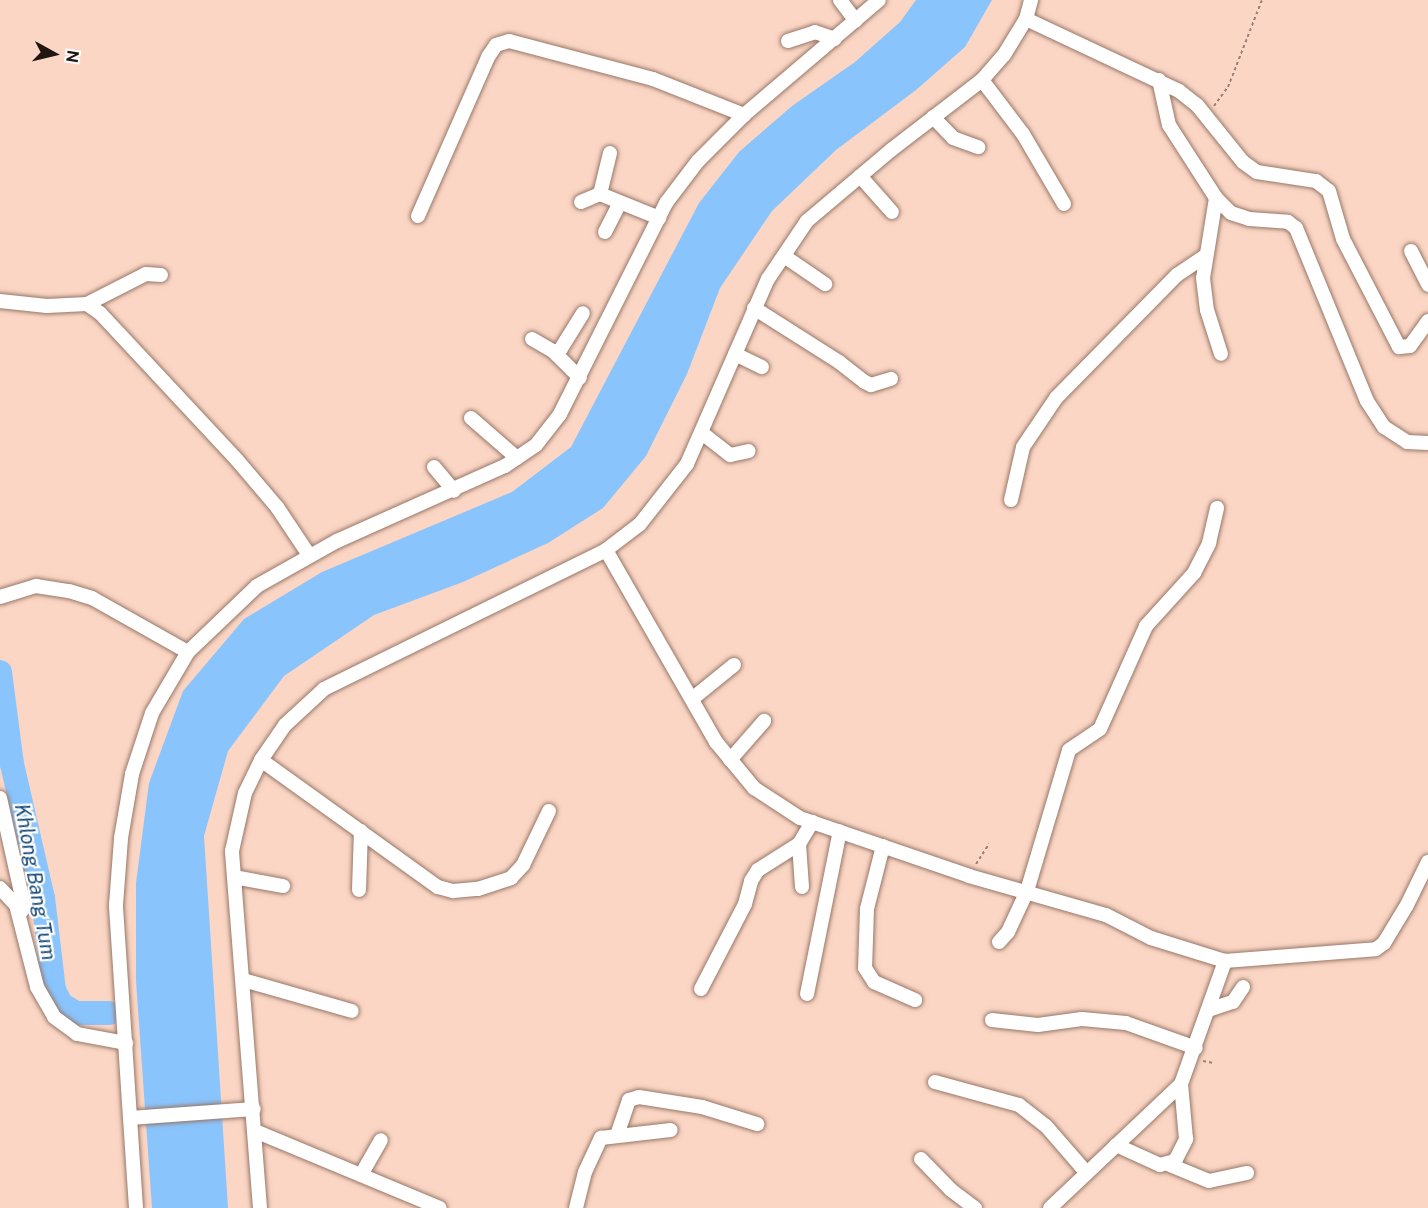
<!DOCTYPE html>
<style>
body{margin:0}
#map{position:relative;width:1428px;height:1208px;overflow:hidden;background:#fbd6c5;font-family:"Public Sans",sans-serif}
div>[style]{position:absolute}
.water>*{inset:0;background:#8ac4fd}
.river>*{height:24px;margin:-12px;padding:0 12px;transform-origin:12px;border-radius:12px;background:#8ac4fd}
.path>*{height:2px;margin-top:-1px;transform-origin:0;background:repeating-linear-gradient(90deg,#9a8074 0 3px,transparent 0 6px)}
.roads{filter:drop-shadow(0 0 2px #987767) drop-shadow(0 0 2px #987767)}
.minor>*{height:14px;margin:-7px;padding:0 7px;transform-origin:7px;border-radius:7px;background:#fff}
span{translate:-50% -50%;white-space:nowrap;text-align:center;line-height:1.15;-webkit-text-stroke:4.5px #fff;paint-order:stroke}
.water-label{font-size:20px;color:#154a77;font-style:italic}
.north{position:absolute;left:24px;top:24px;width:60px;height:60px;-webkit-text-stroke:4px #fff;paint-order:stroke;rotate:98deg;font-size:16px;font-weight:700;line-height:24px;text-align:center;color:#221610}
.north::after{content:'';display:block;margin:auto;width:21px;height:27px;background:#221610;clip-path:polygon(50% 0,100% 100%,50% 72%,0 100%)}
</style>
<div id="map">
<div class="water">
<i style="clip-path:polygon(916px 0,992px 0,965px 47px,916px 90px,836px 150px,772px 211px,720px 288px,687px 374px,646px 456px,603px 508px,548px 543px,463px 582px,374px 615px,284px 676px,228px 751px,204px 836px,228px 1208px,152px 1208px,136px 981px,136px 883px,149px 783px,183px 691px,244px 619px,322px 572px,512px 492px,571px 447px,699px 203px,739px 152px,792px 106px,855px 62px,900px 22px)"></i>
</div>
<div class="river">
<i style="left:0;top:672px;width:93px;rotate:82.6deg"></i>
<i style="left:12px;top:764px;width:138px;rotate:77deg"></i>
<i style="left:43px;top:898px;width:93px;rotate:83.2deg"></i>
<i style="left:54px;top:990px;width:16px;rotate:63deg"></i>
<i style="left:61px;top:1004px;width:17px;rotate:31deg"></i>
<i style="left:76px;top:1013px;width:33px"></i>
</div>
<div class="path">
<i style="left:1214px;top:106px;width:24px;rotate:-54deg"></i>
<i style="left:1228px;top:87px;width:93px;rotate:-68.7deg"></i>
<i style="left:976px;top:864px;width:24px;rotate:-57deg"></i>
<i style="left:1203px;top:1061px;width:11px;rotate:10deg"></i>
</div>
<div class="roads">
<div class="minor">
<i style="left:840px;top:0;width:26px;rotate:53deg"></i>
<i style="left:1026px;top:19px;width:169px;rotate:25.2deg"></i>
<i style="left:1179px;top:91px;width:23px;rotate:38deg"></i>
<i style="left:1197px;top:105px;width:73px;rotate:51.1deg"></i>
<i style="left:1243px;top:162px;width:17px;rotate:36deg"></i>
<i style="left:1257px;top:172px;width:60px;rotate:8.7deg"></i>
<i style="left:1316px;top:181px;width:16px;rotate:38deg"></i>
<i style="left:1329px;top:191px;width:50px;rotate:73.7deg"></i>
<i style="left:1343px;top:239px;width:122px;rotate:62.6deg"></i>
<i style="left:1399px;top:347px;width:11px;rotate:-5deg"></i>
<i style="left:1410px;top:346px;width:31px;rotate:-54deg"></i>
<i style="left:788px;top:41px;width:28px;rotate:-18deg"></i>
<i style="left:815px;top:32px;width:21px;rotate:19deg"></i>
<i style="left:982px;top:80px;width:68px;rotate:52.8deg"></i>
<i style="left:1023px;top:134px;width:81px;rotate:59.6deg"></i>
<i style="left:1159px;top:80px;width:46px;rotate:77.5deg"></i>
<i style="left:1169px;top:125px;width:87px;rotate:57.2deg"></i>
<i style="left:1216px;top:198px;width:21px;rotate:45deg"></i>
<i style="left:1231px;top:213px;width:19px;rotate:18deg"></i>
<i style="left:1249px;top:219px;width:39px;rotate:4deg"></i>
<i style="left:1288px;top:222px;width:10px;rotate:37deg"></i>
<i style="left:1296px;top:228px;width:187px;rotate:67.7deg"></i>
<i style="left:1367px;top:401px;width:31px;rotate:57deg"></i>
<i style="left:1384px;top:427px;width:27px;rotate:33deg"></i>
<i style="left:1407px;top:442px;width:21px;rotate:3deg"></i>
<i style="left:933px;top:117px;width:29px;rotate:46deg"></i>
<i style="left:953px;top:138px;width:27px;rotate:20deg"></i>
<i style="left:610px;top:153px;width:42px;rotate:103.7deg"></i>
<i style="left:600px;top:194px;width:64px;rotate:22.1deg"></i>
<i style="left:860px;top:176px;width:48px;rotate:48.4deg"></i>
<i style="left:1216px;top:198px;width:81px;rotate:99.2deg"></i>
<i style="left:1203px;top:278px;width:32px;rotate:83deg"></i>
<i style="left:1207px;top:310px;width:46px;rotate:72.3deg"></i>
<i style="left:581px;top:202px;width:21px;rotate:-23deg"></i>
<i style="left:418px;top:216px;width:174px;rotate:-66.2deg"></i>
<i style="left:488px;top:57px;width:14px;rotate:-56deg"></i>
<i style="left:496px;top:45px;width:14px;rotate:-17deg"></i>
<i style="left:509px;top:41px;width:149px;rotate:14.8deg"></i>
<i style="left:653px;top:79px;width:98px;rotate:21.6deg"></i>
<i style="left:605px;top:232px;width:30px;rotate:-63deg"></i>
<i style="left:1411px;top:251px;width:38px;rotate:63deg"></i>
<i style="left:784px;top:256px;width:50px;rotate:34.3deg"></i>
<i style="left:0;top:301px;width:47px;rotate:6.1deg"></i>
<i style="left:47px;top:306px;width:40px;rotate:-2.9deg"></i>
<i style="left:87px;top:304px;width:16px;rotate:35deg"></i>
<i style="left:100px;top:313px;width:201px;rotate:47deg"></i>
<i style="left:237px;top:460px;width:62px;rotate:49.6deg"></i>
<i style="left:277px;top:507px;width:58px;rotate:56.3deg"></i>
<i style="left:87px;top:304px;width:66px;rotate:-27deg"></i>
<i style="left:146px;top:274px;width:15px;rotate:4deg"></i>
<i style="left:754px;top:308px;width:101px;rotate:32.4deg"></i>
<i style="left:839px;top:362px;width:33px;rotate:38deg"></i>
<i style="left:865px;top:382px;width:7px;rotate:27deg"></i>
<i style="left:871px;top:385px;width:21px;rotate:-17deg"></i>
<i style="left:532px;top:339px;width:24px;rotate:30deg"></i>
<i style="left:553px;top:351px;width:38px;rotate:45deg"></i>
<i style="left:735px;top:354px;width:30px;rotate:26deg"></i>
<i style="left:557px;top:355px;width:49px;rotate:-58.2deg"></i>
<i style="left:471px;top:418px;width:61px;rotate:41deg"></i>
<i style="left:702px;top:433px;width:36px;rotate:38deg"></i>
<i style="left:730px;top:455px;width:19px;rotate:-12deg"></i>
<i style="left:434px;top:467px;width:31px;rotate:50deg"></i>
<i style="left:1011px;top:500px;width:54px;rotate:-77.2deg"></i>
<i style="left:1023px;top:447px;width:59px;rotate:-56deg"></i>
<i style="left:1056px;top:398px;width:173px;rotate:-45.5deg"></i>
<i style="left:1177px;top:275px;width:32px;rotate:-34deg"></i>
<i style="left:606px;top:550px;width:221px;rotate:60.2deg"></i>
<i style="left:716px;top:742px;width:60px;rotate:50.4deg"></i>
<i style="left:754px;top:788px;width:55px;rotate:33.1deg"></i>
<i style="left:800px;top:818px;width:179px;rotate:18.9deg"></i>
<i style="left:969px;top:876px;width:142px;rotate:15.9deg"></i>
<i style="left:1106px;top:915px;width:51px;rotate:27.1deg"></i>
<i style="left:1151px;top:938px;width:77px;rotate:17.3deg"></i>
<i style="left:1225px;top:961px;width:151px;rotate:-4.5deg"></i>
<i style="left:1376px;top:949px;width:10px;rotate:-37deg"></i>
<i style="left:1384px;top:943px;width:44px;rotate:-58.8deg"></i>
<i style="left:1407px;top:905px;width:48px;rotate:-64deg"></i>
<i style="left:0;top:597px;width:38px;rotate:-17deg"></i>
<i style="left:36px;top:586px;width:33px;rotate:9deg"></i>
<i style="left:69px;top:591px;width:24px;rotate:17deg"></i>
<i style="left:92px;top:598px;width:110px;rotate:29.4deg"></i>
<i style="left:692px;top:699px;width:54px;rotate:-39deg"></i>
<i style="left:261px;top:760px;width:218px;rotate:35.7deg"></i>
<i style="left:438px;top:887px;width:16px;rotate:15deg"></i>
<i style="left:453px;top:891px;width:25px;rotate:-5deg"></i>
<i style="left:478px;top:889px;width:35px;rotate:-18deg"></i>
<i style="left:511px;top:878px;width:18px;rotate:-47deg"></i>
<i style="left:523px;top:865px;width:60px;rotate:-64.3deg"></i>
<i style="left:730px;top:760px;width:52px;rotate:-48.9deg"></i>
<i style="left:0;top:798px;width:101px;rotate:77.5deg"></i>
<i style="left:22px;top:897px;width:11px;rotate:80deg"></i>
<i style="left:24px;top:908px;width:8px;rotate:130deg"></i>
<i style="left:799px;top:844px;width:43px;rotate:86deg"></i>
<i style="left:883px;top:846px;width:65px;rotate:104.3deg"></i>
<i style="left:867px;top:909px;width:59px;rotate:91.9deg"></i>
<i style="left:865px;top:968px;width:17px;rotate:57deg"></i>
<i style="left:874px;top:982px;width:45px;rotate:23.7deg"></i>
<i style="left:234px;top:877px;width:50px;rotate:10.4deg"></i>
<i style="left:0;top:888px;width:23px;rotate:47deg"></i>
<i style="left:16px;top:905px;width:85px;rotate:75.6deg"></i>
<i style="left:37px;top:987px;width:34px;rotate:60deg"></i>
<i style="left:54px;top:1017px;width:29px;rotate:36deg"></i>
<i style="left:77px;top:1034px;width:50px;rotate:10.4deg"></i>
<i style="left:359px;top:890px;width:59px;rotate:-88.1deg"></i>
<i style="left:999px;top:942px;width:13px;rotate:-48deg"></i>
<i style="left:1008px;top:932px;width:45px;rotate:-65.1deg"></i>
<i style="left:1027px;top:891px;width:147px;rotate:-73.4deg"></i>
<i style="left:1069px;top:750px;width:37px;rotate:-34deg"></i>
<i style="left:1100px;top:729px;width:113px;rotate:-65.9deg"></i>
<i style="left:1146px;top:626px;width:72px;rotate:-47.8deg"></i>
<i style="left:1194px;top:573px;width:34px;rotate:-63deg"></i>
<i style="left:1209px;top:543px;width:36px;rotate:-77deg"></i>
<i style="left:243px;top:980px;width:113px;rotate:15.9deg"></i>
<i style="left:701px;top:989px;width:96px;rotate:-62.6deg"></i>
<i style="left:745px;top:904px;width:24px;rotate:-75deg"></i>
<i style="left:751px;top:881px;width:13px;rotate:-58deg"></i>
<i style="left:758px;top:870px;width:49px;rotate:-32.4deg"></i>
<i style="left:799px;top:844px;width:26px;rotate:-59deg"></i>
<i style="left:807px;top:994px;width:166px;rotate:-78.6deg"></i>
<i style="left:1208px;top:1010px;width:26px;rotate:-18deg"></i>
<i style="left:1233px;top:1002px;width:18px;rotate:-56deg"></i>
<i style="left:992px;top:1020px;width:46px;rotate:6.2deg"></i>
<i style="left:1038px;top:1025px;width:44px;rotate:-7.8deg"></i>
<i style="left:1082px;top:1019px;width:44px;rotate:5.2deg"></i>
<i style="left:1126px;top:1023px;width:74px;rotate:19.7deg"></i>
<i style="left:935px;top:1082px;width:87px;rotate:15.3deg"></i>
<i style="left:1019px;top:1105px;width:34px;rotate:38deg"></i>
<i style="left:1046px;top:1126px;width:61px;rotate:49deg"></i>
<i style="left:130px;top:1118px;width:124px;rotate:-4.2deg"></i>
<i style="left:255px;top:1131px;width:200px;rotate:22.6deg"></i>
<i style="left:617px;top:1135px;width:37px;rotate:-71deg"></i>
<i style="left:629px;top:1100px;width:10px;rotate:-17deg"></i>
<i style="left:639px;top:1097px;width:64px;rotate:9deg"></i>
<i style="left:702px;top:1107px;width:58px;rotate:17.2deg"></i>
<i style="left:1116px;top:1145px;width:48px;rotate:24.4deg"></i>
<i style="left:1160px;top:1165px;width:16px;rotate:-15deg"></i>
<i style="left:1175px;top:1161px;width:25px;rotate:-63deg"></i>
<i style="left:1186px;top:1139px;width:55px;rotate:-95.2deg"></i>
<i style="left:921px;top:1159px;width:43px;rotate:45.9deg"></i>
<i style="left:951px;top:1190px;width:30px;rotate:37deg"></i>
<i style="left:1170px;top:1165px;width:42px;rotate:22.3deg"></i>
<i style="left:1209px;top:1181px;width:39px;rotate:-12deg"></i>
<i style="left:361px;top:1175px;width:40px;rotate:-60.3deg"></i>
<i style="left:136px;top:1208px;width:304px;rotate:-93.8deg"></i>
<i style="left:116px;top:905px;width:67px;rotate:-85.7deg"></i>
<i style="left:121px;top:838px;width:65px;rotate:-80.2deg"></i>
<i style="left:132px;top:774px;width:64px;rotate:-71.8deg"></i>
<i style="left:152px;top:713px;width:71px;rotate:-59.5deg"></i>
<i style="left:188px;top:652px;width:95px;rotate:-43.7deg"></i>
<i style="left:257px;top:586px;width:92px;rotate:-29.4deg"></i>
<i style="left:337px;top:541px;width:184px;rotate:-24.1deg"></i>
<i style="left:505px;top:466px;width:37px;rotate:-34deg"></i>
<i style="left:536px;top:445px;width:39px;rotate:-52deg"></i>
<i style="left:560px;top:414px;width:236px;rotate:-63.3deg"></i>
<i style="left:666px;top:203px;width:53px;rotate:-52.7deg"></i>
<i style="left:698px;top:161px;width:65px;rotate:-45deg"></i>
<i style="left:744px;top:115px;width:177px;rotate:-40.4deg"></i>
<i style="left:260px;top:1208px;width:358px;rotate:-94.5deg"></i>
<i style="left:232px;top:851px;width:59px;rotate:-77.4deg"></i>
<i style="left:245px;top:793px;width:37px;rotate:-64deg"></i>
<i style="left:261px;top:760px;width:42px;rotate:-55.6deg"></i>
<i style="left:285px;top:725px;width:53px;rotate:-42.7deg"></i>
<i style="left:324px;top:689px;width:314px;rotate:-26.2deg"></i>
<i style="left:606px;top:550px;width:43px;rotate:-37.4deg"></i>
<i style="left:640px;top:524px;width:76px;rotate:-51.9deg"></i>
<i style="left:687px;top:464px;width:202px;rotate:-66.4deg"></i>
<i style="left:768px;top:279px;width:70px;rotate:-56.1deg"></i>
<i style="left:807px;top:221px;width:110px;rotate:-40.2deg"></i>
<i style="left:891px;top:150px;width:115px;rotate:-37.6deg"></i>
<i style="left:982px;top:80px;width:33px;rotate:-49deg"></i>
<i style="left:1004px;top:55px;width:42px;rotate:-58.6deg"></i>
<i style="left:1026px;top:19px;width:20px;rotate:-75deg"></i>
<i style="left:576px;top:1208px;width:37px;rotate:-76deg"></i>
<i style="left:585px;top:1172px;width:38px;rotate:-65deg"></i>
<i style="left:601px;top:1138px;width:70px;rotate:-6.5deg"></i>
<i style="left:1050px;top:1208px;width:180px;rotate:-43.4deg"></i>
<i style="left:1181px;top:1084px;width:131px;rotate:-70.3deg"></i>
</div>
</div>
<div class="water-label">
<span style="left:35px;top:882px;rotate:80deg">Khlong Bang Tum</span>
</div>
<div class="north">N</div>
</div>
